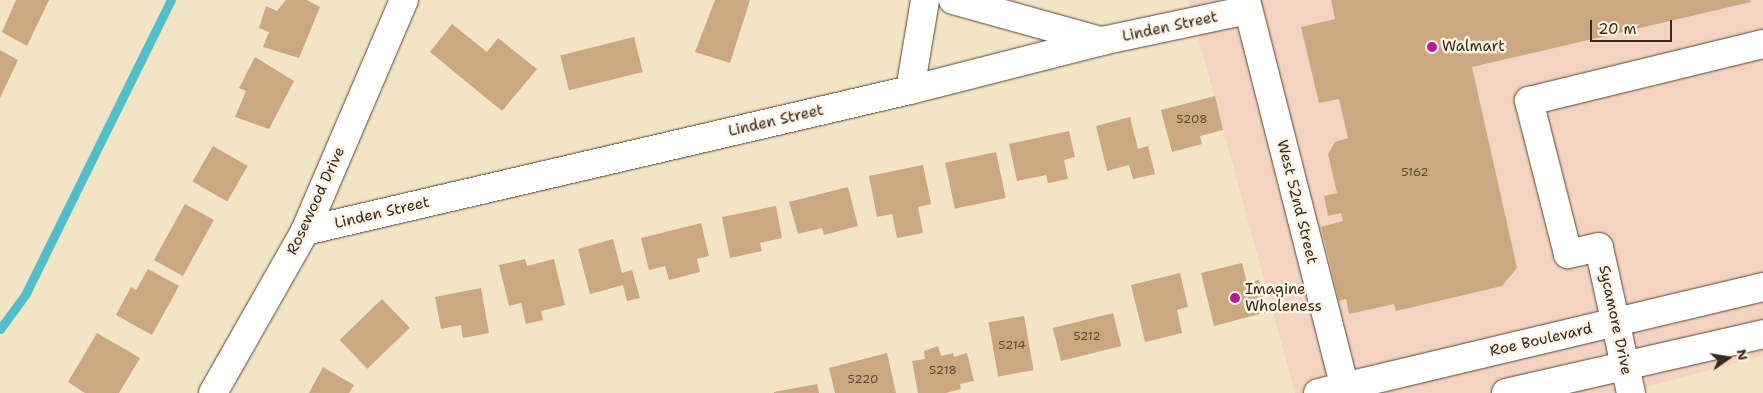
<!DOCTYPE html>
<style>
body{margin:0}
#map{position:relative;width:1763px;height:393px;overflow:hidden;background:#f3e4c6;font-family:"Shantell Sans",sans-serif}
div>[style]{position:absolute}
.built>*{inset:0;background:#f4d3c0}
.stream>*{height:9px;margin:-4.5px;padding:0 4.5px;transform-origin:4.5px;border-radius:4.5px;background:#51bfca}
.building>*{inset:0;background:#cba87f;transform-origin:0 0}
.roads{filter:drop-shadow(0 0 1px #574637) drop-shadow(0 0 1px #574637)}
.minor>*{height:28px;margin:-14px;padding:0 14px;transform-origin:14px;border-radius:14px;background:#fff}
.major>*{height:28px;margin:-14px;padding:0 14px;transform-origin:14px;border-radius:14px;background:#fff}
.dots>*{width:14px;height:14px;translate:-50% -50%;box-sizing:border-box;border:2px solid #fcf5e5;border-radius:50%}
span{translate:-50% -50%;white-space:nowrap;text-align:center;line-height:1.15;-webkit-text-stroke:5px #fcf5e5;paint-order:stroke}
.number-label{font-size:12px;color:#5f4a36}
.number-label span{-webkit-text-stroke-width:0}
.street-label{font-size:15px;color:#3b2a1e}
.poi-label{font-size:15px;color:#3b2a1e}
.left{translate:0 -50%;text-align:left}
.north{position:absolute;left:1703px;top:333px;width:50px;height:50px;-webkit-text-stroke:4px #fcf5e5;paint-order:stroke;rotate:77deg;font-size:14px;font-weight:700;line-height:20px;text-align:center;color:#3b2a1e}
.north::after{content:'';display:block;margin:auto;width:18px;height:22px;background:#3b2a1e;clip-path:polygon(50% 0,100% 100%,50% 72%,0 100%)}
.scale{position:absolute;left:1590px;top:20px;width:82px;height:22px;box-sizing:border-box;border:2px solid #3b2a1e;border-top:0;padding-left:6px;font-size:15px;line-height:18px;white-space:nowrap;color:#3b2a1e;-webkit-text-stroke:4px #fcf5e5;paint-order:stroke}
</style>
<div id="map">
<div class="built">
<i style="clip-path:polygon(1188px 0,1763px 0,1763px 356px,1624px 393px,1295px 393px)"></i>
</div>
<div class="stream">
<i style="left:0;top:329px;width:42px;rotate:-53.7deg"></i>
<i style="left:25px;top:295px;width:329px;rotate:-63.7deg"></i>
</div>
<div class="building">
<i style="clip-path:polygon(16px 0,49px 0,27px 46px,2px 32px)"></i>
<i style="clip-path:polygon(286px 0,307px 0,320px 7px,299px 58px,263px 47px,269px 32px,259px 28px,266px 6px,277px 11px)"></i>
<i style="clip-path:polygon(715px 0,750px 0,730px 63px,695px 52px)"></i>
<i style="clip-path:polygon(1331px 0,1750px 0,1751px 2px,1472px 67px,1517px 268px,1502px 286px,1396px 311px,1394px 304px,1349px 314px,1346px 299px,1339px 301px,1321px 227px,1343px 221px,1341px 213px,1328px 216px,1324px 196px,1337px 193px,1328px 154px,1335px 142px,1348px 138px,1339px 99px,1319px 103px,1301px 27px,1335px 19px)"></i>
<i style="clip-path:polygon(452px 24px,487px 52px,498px 38px,537px 69px,502px 111px,430px 52px)"></i>
<i style="left:634px;top:37px;width:36px;height:76px;rotate:76deg"></i>
<i style="clip-path:polygon(0 50px,18px 60px,0 98px)"></i>
<i style="clip-path:polygon(255px 57px,294px 81px,269px 129px,235px 117px,246px 91px,239px 88px)"></i>
<i style="clip-path:polygon(1215px 96px,1223px 130px,1200px 136px,1202px 144px,1172px 152px,1161px 110px)"></i>
<i style="clip-path:polygon(1130px 117px,1138px 149px,1148px 146px,1155px 174px,1133px 179px,1129px 165px,1107px 171px,1096px 126px)"></i>
<i style="clip-path:polygon(1069px 131px,1075px 157px,1064px 160px,1068px 179px,1048px 183px,1046px 175px,1017px 181px,1009px 144px)"></i>
<i style="left:213px;top:146px;width:40px;height:41px;rotate:30deg"></i>
<i style="left:996px;top:152px;width:47px;height:52px;rotate:78deg"></i>
<i style="clip-path:polygon(923px 165px,931px 204px,918px 207px,923px 233px,897px 238px,892px 214px,877px 217px,869px 176px)"></i>
<i style="clip-path:polygon(848px 187px,858px 226px,824px 235px,822px 228px,798px 234px,789px 202px)"></i>
<i style="left:185px;top:204px;width:33px;height:64px;rotate:29deg"></i>
<i style="clip-path:polygon(776px 206px,782px 238px,760px 243px,762px 251px,730px 258px,722px 217px)"></i>
<i style="clip-path:polygon(701px 223px,709px 256px,697px 259px,700px 272px,669px 280px,665px 266px,649px 270px,641px 238px)"></i>
<i style="clip-path:polygon(613px 239px,622px 273px,632px 270px,640px 298px,627px 301px,623px 285px,590px 294px,578px 249px)"></i>
<i style="clip-path:polygon(525px 259px,527px 266px,554px 259px,565px 305px,541px 311px,543px 320px,526px 324px,521px 303px,509px 306px,499px 265px)"></i>
<i style="clip-path:polygon(1242px 263px,1247px 283px,1259px 280px,1267px 312px,1214px 326px,1201px 273px)"></i>
<i style="clip-path:polygon(148px 269px,179px 286px,152px 335px,116px 315px,131px 287px,136px 290px)"></i>
<i style="clip-path:polygon(1180px 273px,1188px 307px,1177px 310px,1182px 333px,1145px 342px,1131px 285px)"></i>
<i style="clip-path:polygon(481px 288px,489px 333px,463px 338px,461px 325px,441px 329px,435px 297px)"></i>
<i style="left:382px;top:299px;width:40px;height:59px;rotate:46deg"></i>
<i style="left:1113px;top:313px;width:34px;height:62px;rotate:76deg"></i>
<i style="left:1024px;top:316px;width:55px;height:36px;rotate:80deg"></i>
<i style="clip-path:polygon(97px 333px,140px 358px,119px 393px,85px 393px,68px 382px)"></i>
<i style="clip-path:polygon(938px 346px,941px 356px,953px 353px,954px 357px,967px 353px,974px 381px,960px 384px,961px 389px,946px 393px,918px 393px,912px 361px,925px 359px,924px 351px)"></i>
<i style="clip-path:polygon(887px 353px,896px 393px,835px 393px,829px 368px)"></i>
<i style="clip-path:polygon(323px 367px,354px 385px,349px 393px,309px 393px)"></i>
<i style="clip-path:polygon(817px 384px,819px 393px,774px 393px,774px 392px)"></i>
</div>
<div class="roads">
<div class="minor">
<i style="left:953px;top:0;width:154px;rotate:15.5deg"></i>
<i style="left:1246px;top:0;width:406px;rotate:75.7deg"></i>
<i style="left:910px;top:90px;width:91px;rotate:-80.5deg"></i>
<i style="left:305px;top:231px;width:621px;rotate:-13.12deg"></i>
<i style="left:910px;top:90px;width:198px;rotate:-14.3deg"></i>
<i style="left:1102px;top:41px;width:149px;rotate:-12deg"></i>
<i style="left:213px;top:393px;width:186px;rotate:-60.4deg"></i>
<i style="left:305px;top:231px;width:251px;rotate:-66.8deg"></i>
<i style="left:1631px;top:393px;width:149px;rotate:-102.4deg"></i>
<i style="left:1599px;top:247px;width:32px;rotate:167deg"></i>
<i style="left:1568px;top:254px;width:158px;rotate:-104.3deg"></i>
<i style="left:1529px;top:101px;width:241px;rotate:-13.7deg"></i>
</div>
<div class="major">
<i style="left:1318px;top:393px;width:457px;rotate:-13.4deg"></i>
<i style="left:1506px;top:393px;width:264px;rotate:-12.9deg"></i>
</div>
</div>
<div class="dots">
<i style="left:1432px;top:47px;background:#b5179e"></i>
<i style="left:1235px;top:298px;background:#b5179e"></i>
</div>
<div class="number-label">
<span style="left:1192px;top:120px">5208</span>
<span style="left:1415px;top:173px">5162</span>
<span style="left:1087px;top:337px">5212</span>
<span style="left:1012px;top:346px">5214</span>
<span style="left:943px;top:371px">5218</span>
<span style="left:863px;top:380px">5220</span>
</div>
<div class="street-label">
<span style="left:1170px;top:27px;rotate:-12deg">Linden Street</span>
<span style="left:776px;top:121px;rotate:-13deg">Linden Street</span>
<span style="left:316px;top:201px;rotate:-65deg">Rosewood Drive</span>
<span style="left:1297px;top:202px;rotate:76deg">West 52nd Street</span>
<span style="left:382px;top:213px;rotate:-13deg">Linden Street</span>
<span style="left:1615px;top:320px;rotate:78deg">Sycamore Drive</span>
<span style="left:1541px;top:340px;rotate:-13deg">Roe Boulevard</span>
</div>
<div class="poi-label">
<span class="left" style="left:1442px;top:47px">Walmart</span>
<span class="left" style="left:1245px;top:298px">Imagine<br>Wholeness</span>
</div>
<div class="north">N</div>
<div class="scale">20 m</div>
</div>
